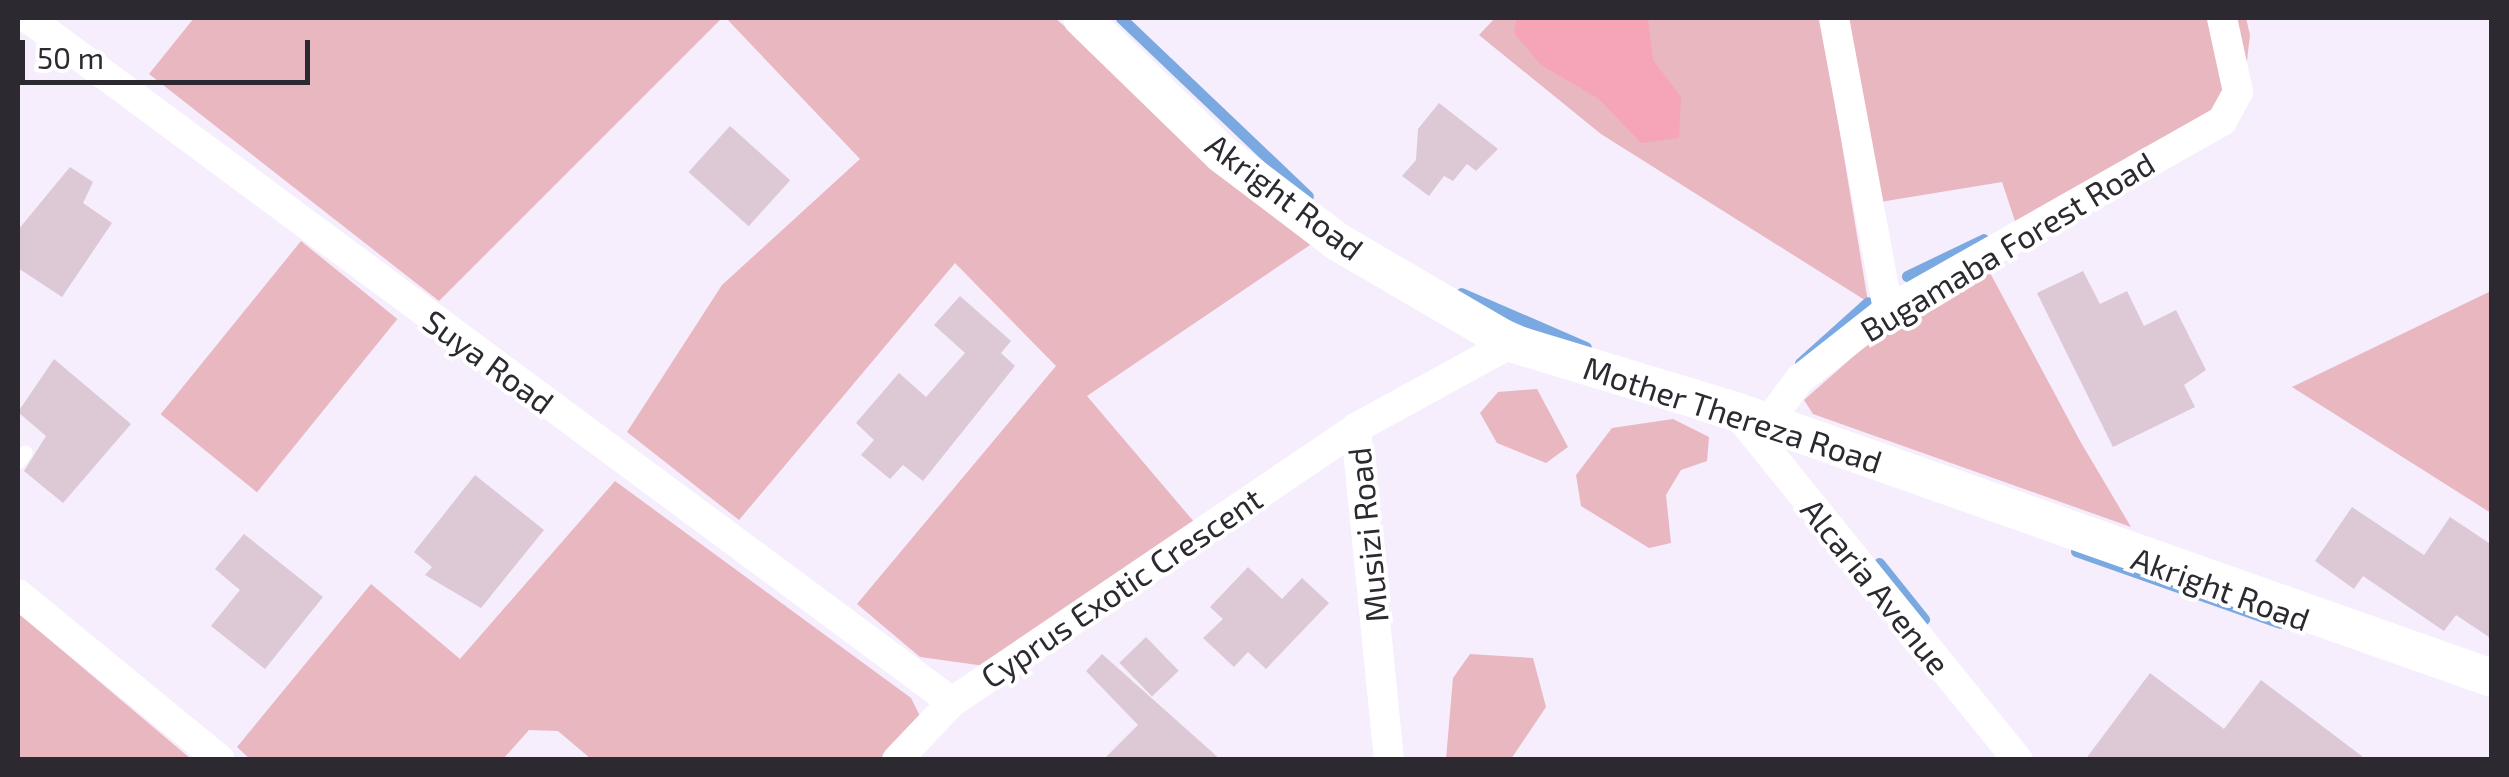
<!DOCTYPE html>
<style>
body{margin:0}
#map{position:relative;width:2509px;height:777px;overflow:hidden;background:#f6edfd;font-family:"Exo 2",sans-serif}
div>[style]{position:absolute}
.green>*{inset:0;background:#e9b7c0;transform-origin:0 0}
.forest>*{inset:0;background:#f5a5b5}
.stream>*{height:11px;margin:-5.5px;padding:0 5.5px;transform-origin:5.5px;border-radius:5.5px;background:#79a9e0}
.building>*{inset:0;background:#ddc9d6;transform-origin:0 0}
.service>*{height:15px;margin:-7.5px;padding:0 7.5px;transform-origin:7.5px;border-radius:7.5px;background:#fff}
.minor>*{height:30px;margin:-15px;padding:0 15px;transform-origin:15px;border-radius:15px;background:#fff}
.tertiary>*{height:38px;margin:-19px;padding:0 19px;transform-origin:19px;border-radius:19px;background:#fff}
span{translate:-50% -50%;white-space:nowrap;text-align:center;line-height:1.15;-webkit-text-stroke:8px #fff;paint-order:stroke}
.street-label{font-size:32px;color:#2d2930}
.frame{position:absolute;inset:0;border:20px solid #2d2930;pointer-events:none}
.scale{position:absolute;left:20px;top:40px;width:290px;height:45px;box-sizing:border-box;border:5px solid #2d2930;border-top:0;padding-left:12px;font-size:30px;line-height:35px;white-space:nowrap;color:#2d2930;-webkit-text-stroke:8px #fff;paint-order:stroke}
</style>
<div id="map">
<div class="green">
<i style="clip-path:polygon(194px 18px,722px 18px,439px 301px,149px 74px)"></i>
<i style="clip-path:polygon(726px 18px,1055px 18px,1313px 243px,1087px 396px,1195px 523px,985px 666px,920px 657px,857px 604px,1056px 366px,955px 263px,739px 520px,627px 432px,722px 285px,860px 159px)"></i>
<i style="clip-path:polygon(1495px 18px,1821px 18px,1868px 302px,1601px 134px,1479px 35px)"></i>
<i style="clip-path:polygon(1845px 18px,2246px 18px,2250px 35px,2244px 86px,2223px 111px,2016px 224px,2002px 182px,1874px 203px)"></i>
<i style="left:301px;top:241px;width:124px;height:223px;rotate:39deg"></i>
<i style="clip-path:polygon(1988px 269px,2080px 441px,2131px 527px,1813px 414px,1804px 400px,1906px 310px)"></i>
<i style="clip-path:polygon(2491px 291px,2491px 513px,2292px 387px)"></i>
<i style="clip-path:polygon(1537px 389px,1568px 447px,1546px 463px,1497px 443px,1480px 413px,1498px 392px)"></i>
<i style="clip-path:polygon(1673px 419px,1709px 437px,1707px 461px,1681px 470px,1666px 495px,1671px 543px,1649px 548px,1581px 506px,1576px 475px,1612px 428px)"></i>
<i style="clip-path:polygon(615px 481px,911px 698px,923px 722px,887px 760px,591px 759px,558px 731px,529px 730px,503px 759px,251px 760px,237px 747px,371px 584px,460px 659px)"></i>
<i style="clip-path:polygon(18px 613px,31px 624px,191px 759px,18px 759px)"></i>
<i style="clip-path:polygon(1470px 654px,1533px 658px,1546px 707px,1511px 759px,1446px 759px,1453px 678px)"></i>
</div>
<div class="forest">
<i style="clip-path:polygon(1517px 18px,1648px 18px,1653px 60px,1681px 97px,1679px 138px,1641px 143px,1599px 99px,1541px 65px,1514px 33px)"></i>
</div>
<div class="stream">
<i style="left:1121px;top:18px;width:258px;rotate:43.6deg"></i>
<i style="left:1907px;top:276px;width:85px;rotate:-25.7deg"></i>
<i style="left:1461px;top:293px;width:136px;rotate:23.4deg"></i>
<i style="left:1800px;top:363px;width:91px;rotate:-41.9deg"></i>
<i style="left:2076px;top:551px;width:216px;rotate:19.4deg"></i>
<i style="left:1879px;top:563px;width:72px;rotate:51.2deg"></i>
</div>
<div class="building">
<i style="clip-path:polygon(1439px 103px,1498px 149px,1476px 171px,1467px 164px,1453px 181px,1444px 176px,1429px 196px,1402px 176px,1416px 160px,1418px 129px)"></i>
<i style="left:730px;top:126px;width:81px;height:62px;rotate:42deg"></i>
<i style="clip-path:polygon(70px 167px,93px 182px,83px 203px,112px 223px,62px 297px,18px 268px,18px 230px)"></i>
<i style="clip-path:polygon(2083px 271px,2100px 304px,2127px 291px,2144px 326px,2176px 310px,2206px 370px,2184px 385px,2195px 407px,2113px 447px,2037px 293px)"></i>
<i style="clip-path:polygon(960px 296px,1011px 341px,1001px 353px,1015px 366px,923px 481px,903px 465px,890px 479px,861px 455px,874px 440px,856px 423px,899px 373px,926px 397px,965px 353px,934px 325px)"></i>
<i style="clip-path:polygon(54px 359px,131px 424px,63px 503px,24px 471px,46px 436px,18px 412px)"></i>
<i style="clip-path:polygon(475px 475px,544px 530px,481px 608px,425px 575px,432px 567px,414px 552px)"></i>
<i style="clip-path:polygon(2352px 507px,2424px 555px,2450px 517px,2492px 545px,2492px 639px,2456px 615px,2444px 631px,2363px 576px,2354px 589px,2315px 561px)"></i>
<i style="clip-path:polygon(244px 534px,323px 597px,265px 669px,211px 626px,240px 590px,215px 569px)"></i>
<i style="clip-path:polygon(1248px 567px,1282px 599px,1302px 578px,1329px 603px,1266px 669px,1248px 652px,1234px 667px,1203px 638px,1223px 619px,1210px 607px)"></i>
<i style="left:1146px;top:637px;width:47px;height:37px;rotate:46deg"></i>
<i style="clip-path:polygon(1102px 654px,1221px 760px,1103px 760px,1138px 725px,1086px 671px)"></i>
<i style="clip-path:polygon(2150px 673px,2224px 729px,2261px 680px,2367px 760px,2085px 760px)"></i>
</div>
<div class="service">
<i style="left:18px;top:461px;width:11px;rotate:-52deg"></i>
</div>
<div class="minor">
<i style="left:28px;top:18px;width:1150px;rotate:36.51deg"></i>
<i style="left:1834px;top:18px;width:297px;rotate:79.5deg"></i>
<i style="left:1736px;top:412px;width:448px;rotate:51deg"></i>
<i style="left:1767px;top:423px;width:54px;rotate:-53.3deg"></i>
<i style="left:1799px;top:380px;width:113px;rotate:-38.2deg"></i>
<i style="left:1888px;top:310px;width:384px;rotate:-29.5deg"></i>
<i style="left:2222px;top:121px;width:33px;rotate:-61deg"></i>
<i style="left:2238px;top:92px;width:76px;rotate:-102.2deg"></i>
<i style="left:18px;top:594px;width:261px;rotate:39.4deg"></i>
<i style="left:897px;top:760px;width:80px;rotate:-46.5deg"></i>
<i style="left:952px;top:702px;width:488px;rotate:-34.1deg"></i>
<i style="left:1389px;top:760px;width:334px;rotate:-95.7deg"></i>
<i style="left:1356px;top:428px;width:177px;rotate:-28.7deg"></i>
</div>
<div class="tertiary">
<i style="left:1082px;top:18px;width:195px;rotate:44.2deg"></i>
<i style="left:1222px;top:154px;width:146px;rotate:37.2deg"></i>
<i style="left:1338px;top:242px;width:200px;rotate:30.3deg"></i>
<i style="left:1511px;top:343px;width:234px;rotate:16.9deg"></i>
<i style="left:1735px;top:411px;width:803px;rotate:19.43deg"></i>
</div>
<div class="street-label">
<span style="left:1285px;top:196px;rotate:37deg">Akright Road</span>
<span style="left:2007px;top:246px;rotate:-31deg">Bugamaba Forest Road</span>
<span style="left:489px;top:361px;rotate:36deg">Suya Road</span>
<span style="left:1733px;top:414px;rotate:18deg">Mother Thereza Road</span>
<span style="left:1367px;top:535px;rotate:-96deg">Musizi Road</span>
<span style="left:1876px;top:586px;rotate:51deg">Alcaria Avenue</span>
<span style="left:1121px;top:587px;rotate:-34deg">Cyprus Exotic Crescent</span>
<span style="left:2221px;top:588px;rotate:20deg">Akright Road</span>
</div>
<div class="frame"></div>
<div class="scale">50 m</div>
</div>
